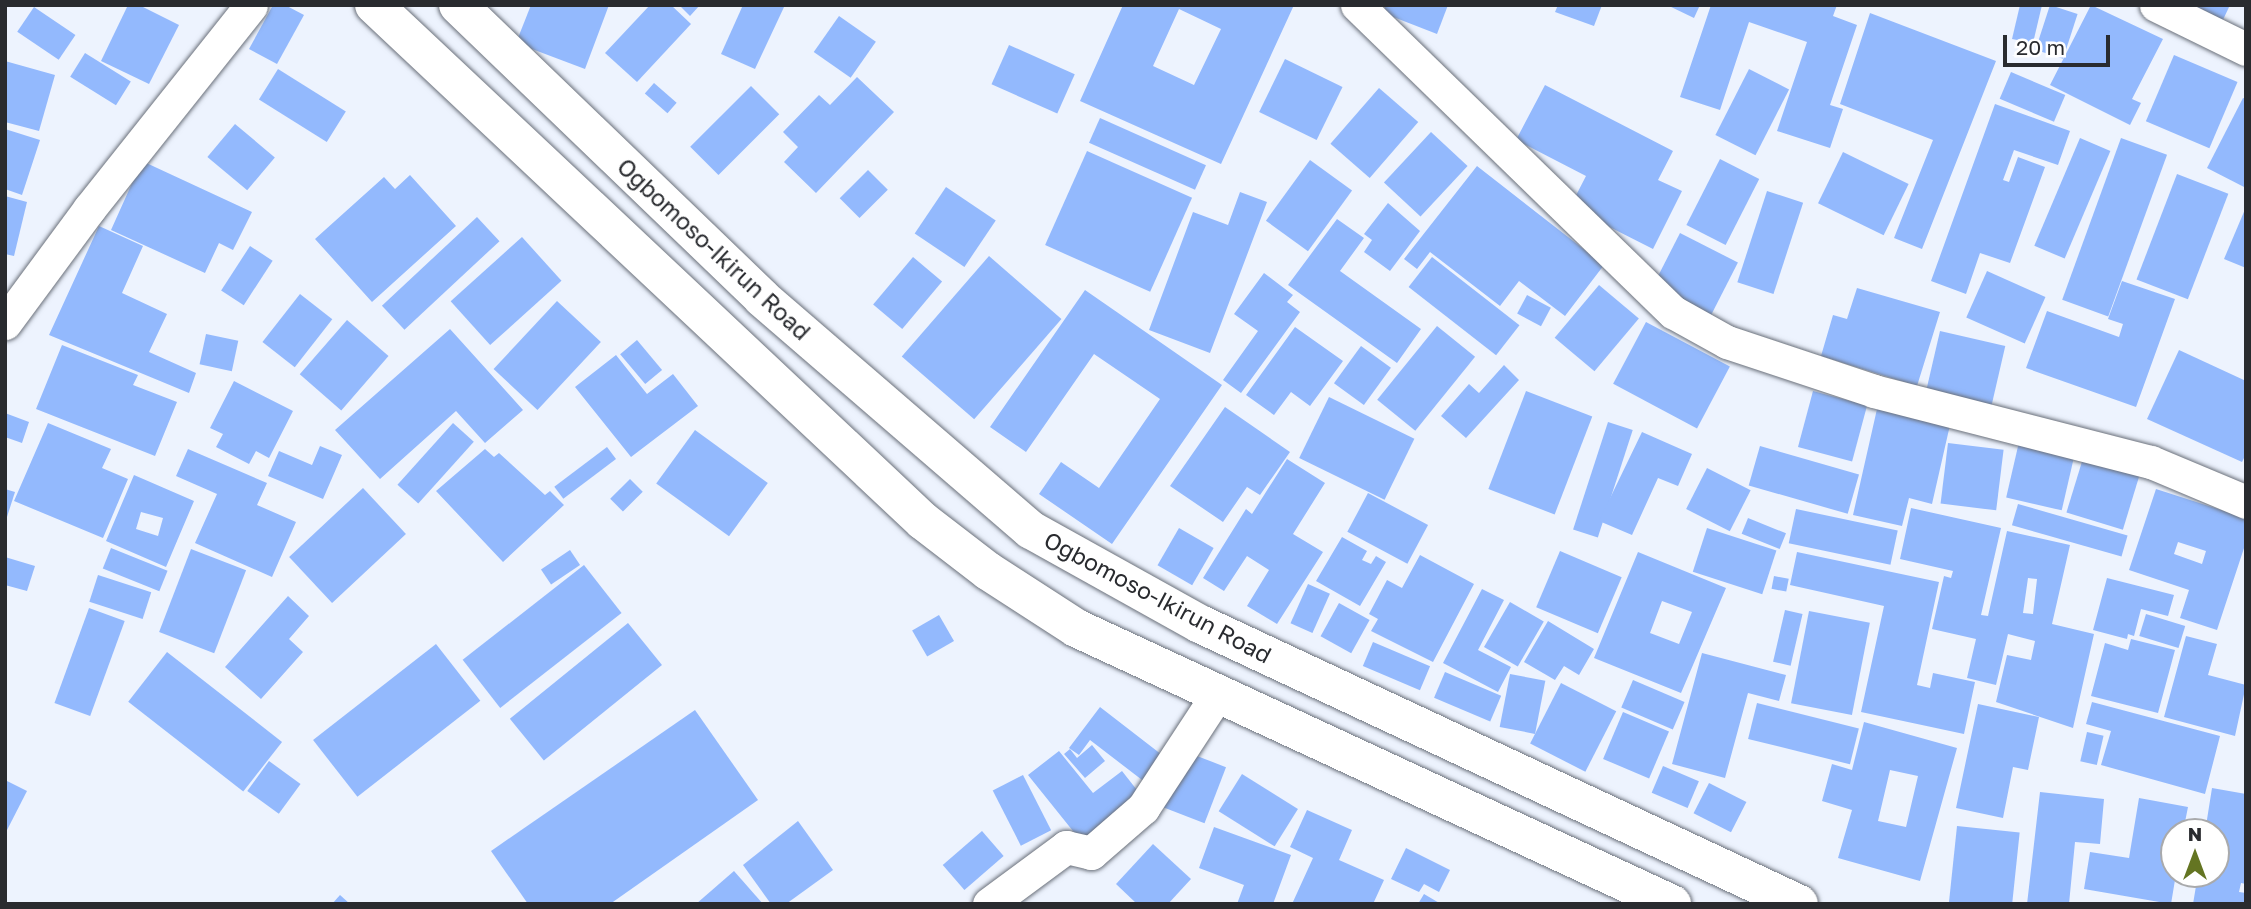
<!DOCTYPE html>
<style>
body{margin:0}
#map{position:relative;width:2251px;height:909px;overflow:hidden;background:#edf3fe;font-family:"Golos Text",sans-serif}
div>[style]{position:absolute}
.building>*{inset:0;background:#93b9fd;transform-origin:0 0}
.roads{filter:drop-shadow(0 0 2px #6a707a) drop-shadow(0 0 2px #6a707a)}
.street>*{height:33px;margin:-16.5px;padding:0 16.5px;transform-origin:16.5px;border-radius:16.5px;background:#fff}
.secondary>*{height:38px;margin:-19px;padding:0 19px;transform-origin:19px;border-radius:19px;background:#fff}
span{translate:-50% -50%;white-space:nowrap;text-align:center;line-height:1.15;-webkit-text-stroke:6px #fff;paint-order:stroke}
.street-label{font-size:23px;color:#292b2f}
.frame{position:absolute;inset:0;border:7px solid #292b2f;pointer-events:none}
.north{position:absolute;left:2160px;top:818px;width:70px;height:70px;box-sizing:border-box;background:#fff;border:2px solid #a9aaac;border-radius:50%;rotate:0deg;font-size:19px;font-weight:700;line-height:28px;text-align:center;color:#292b2f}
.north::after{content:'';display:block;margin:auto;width:24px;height:32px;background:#647522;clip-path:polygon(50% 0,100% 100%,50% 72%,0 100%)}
.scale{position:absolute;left:2003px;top:35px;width:107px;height:32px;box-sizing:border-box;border:4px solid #292b2f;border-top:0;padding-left:9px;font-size:21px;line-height:24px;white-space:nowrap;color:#292b2f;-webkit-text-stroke:5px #fff;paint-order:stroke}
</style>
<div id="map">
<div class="building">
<i style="clip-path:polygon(128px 5px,139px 5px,179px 25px,149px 84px,101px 61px)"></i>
<i style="clip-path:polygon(273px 5px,285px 5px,304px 15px,277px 64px,249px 49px)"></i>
<i style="clip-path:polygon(531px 5px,609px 5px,585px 69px,516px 43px)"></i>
<i style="clip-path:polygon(650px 5px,671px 5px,691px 24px,637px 82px,605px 53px)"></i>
<i style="clip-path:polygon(679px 5px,700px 5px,690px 16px)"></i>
<i style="clip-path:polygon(743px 5px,785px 5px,755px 69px,721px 54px)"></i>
<i style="clip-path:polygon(evenodd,1123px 5px,1294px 5px,1221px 164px,1080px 101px,1123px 5px,1179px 9px,1221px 29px,1194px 85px,1153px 66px,1179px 9px)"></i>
<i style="clip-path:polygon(1386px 5px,1448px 5px,1437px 34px,1383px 13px)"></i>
<i style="clip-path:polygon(1558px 5px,1602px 5px,1594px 26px,1555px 12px)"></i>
<i style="clip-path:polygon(1667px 5px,1700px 5px,1694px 18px)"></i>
<i style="clip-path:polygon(1711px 5px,1837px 5px,1833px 16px,1857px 25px,1830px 105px,1843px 109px,1830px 148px,1777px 131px,1807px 42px,1749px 22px,1720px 110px,1680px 97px)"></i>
<i style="clip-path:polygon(2020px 5px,2042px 5px,2033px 43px,2012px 39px)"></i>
<i style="left:2050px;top:5px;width:29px;height:47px;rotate:18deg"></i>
<i style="clip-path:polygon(2091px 5px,2163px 39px,2132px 99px,2141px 103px,2130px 125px,2050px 85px)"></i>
<i style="clip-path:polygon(2182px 5px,2230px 5px,2221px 24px)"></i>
<i style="left:34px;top:7px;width:50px;height:30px;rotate:34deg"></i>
<i style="clip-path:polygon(1870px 13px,1996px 61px,1922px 249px,1894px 238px,1933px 140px,1840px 104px)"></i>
<i style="left:839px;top:16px;width:45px;height:44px;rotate:35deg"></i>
<i style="left:1009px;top:45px;width:72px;height:43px;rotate:24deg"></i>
<i style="left:85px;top:53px;width:54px;height:28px;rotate:32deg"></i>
<i style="left:2174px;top:55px;width:69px;height:72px;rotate:23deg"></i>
<i style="left:1285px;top:59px;width:64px;height:59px;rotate:26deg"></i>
<i style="clip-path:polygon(5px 61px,55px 75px,39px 131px,5px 122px)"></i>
<i style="left:278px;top:69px;width:80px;height:36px;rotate:32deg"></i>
<i style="left:1749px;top:69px;width:45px;height:74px;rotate:27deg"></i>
<i style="left:2011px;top:72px;width:59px;height:29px;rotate:23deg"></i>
<i style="clip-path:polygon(857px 77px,894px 112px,816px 193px,784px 162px,798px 147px,783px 132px,819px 95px,830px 105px)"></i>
<i style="left:654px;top:83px;width:30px;height:14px;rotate:41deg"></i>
<i style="clip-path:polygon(1545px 85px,1673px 151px,1658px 180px,1682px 191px,1653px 249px,1570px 207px,1586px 176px,1516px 140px)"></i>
<i style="left:751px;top:86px;width:40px;height:86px;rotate:45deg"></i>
<i style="left:1379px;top:88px;width:52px;height:74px;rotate:41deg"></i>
<i style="clip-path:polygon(2243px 98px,2246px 99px,2246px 188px,2207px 168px)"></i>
<i style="clip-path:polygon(1995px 104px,2070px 131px,2058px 165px,2014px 150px,2003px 180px,2009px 182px,2018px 157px,2045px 167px,2010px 263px,1980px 253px,1966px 294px,1931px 281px)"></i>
<i style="left:1100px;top:118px;width:116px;height:27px;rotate:24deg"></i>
<i style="left:235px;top:124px;width:52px;height:43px;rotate:40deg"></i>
<i style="clip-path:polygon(5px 129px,40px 140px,22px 195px,5px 189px)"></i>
<i style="left:1431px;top:132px;width:50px;height:69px;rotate:43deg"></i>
<i style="left:2080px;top:138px;width:33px;height:117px;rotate:23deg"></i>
<i style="left:2121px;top:138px;width:49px;height:172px;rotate:20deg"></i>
<i style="left:1087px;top:151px;width:115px;height:103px;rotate:24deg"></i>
<i style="left:1843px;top:152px;width:73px;height:57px;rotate:26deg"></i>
<i style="left:1720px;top:159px;width:44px;height:74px;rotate:27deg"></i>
<i style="left:1310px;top:160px;width:52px;height:75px;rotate:36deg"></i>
<i style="clip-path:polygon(142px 161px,252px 212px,233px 250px,219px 243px,205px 273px,111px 230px)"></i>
<i style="clip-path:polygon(1477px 166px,1604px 265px,1565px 316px,1519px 281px,1500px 306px,1430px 252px,1417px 269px,1404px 259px)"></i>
<i style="left:868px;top:170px;width:28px;height:40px;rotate:45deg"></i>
<i style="left:2177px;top:174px;width:55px;height:113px;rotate:21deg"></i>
<i style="clip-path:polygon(410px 175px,456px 226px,372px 302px,315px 239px,384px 177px,395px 189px)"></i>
<i style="left:946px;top:187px;width:60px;height:56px;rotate:34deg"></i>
<i style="left:1767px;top:191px;width:38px;height:96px;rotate:18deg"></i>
<i style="clip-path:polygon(1240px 192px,1267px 202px,1210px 353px,1149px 330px,1193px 212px,1228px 225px)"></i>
<i style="clip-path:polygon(5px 196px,27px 202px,14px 256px,5px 254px)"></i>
<i style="clip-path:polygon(1388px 203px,1420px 231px,1390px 271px,1364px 252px,1372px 240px,1364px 234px)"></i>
<i style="clip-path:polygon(2246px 207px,2246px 268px,2224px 259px)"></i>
<i style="left:477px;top:217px;width:33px;height:130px;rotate:47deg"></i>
<i style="clip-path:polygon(1337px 219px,1364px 238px,1340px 271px,1421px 329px,1397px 363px,1288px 285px)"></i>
<i style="clip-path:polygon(99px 226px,143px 246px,122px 293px,167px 314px,149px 352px,196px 373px,189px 393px,49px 335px)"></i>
<i style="left:1680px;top:233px;width:65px;height:59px;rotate:27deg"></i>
<i style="left:522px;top:237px;width:59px;height:96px;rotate:48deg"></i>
<i style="left:250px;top:246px;width:27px;height:53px;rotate:33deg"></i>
<i style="left:989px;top:256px;width:96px;height:133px;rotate:41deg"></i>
<i style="left:913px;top:257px;width:38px;height:62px;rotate:40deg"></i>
<i style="left:1432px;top:257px;width:111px;height:38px;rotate:38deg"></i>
<i style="left:1987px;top:271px;width:64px;height:51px;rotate:24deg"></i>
<i style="clip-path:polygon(1264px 273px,1293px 295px,1287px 302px,1300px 312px,1241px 393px,1223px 380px,1258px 331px,1234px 314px)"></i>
<i style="clip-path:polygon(2122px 281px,2175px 299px,2136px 407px,2026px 368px,2047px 311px,2119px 337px,2123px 324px,2108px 319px)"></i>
<i style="left:1599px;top:285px;width:52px;height:69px;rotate:40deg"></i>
<i style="clip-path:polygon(1857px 288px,1940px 312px,1917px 386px,1821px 356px,1833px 315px,1847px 319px)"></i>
<i style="clip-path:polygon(1085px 290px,1222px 385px,1112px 544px,1039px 494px,1061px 462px,1099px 488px,1160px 399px,1094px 354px,1026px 452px,990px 427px)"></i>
<i style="left:300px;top:294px;width:41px;height:61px;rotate:38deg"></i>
<i style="left:1527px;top:295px;width:27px;height:21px;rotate:28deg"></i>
<i style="left:557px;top:301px;width:60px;height:93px;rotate:43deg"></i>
<i style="left:347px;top:320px;width:55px;height:72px;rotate:41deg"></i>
<i style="left:1646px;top:322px;width:95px;height:70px;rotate:28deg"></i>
<i style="left:1437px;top:326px;width:49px;height:95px;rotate:39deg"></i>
<i style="clip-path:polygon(1295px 327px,1343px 361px,1310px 406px,1291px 392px,1274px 415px,1246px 395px)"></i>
<i style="clip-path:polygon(450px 329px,523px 410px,485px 443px,456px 411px,380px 479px,335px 430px)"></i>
<i style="left:1940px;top:331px;width:67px;height:67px;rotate:13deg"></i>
<i style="left:206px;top:334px;width:33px;height:31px;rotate:12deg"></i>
<i style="left:637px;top:340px;width:39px;height:22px;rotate:50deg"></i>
<i style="clip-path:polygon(62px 345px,138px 375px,133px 385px,177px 402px,155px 456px,36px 409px)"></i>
<i style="left:1361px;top:346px;width:37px;height:46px;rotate:36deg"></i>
<i style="clip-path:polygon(2179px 350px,2246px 381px,2246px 454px,2242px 462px,2147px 419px)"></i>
<i style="clip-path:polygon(616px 355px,647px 394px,673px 374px,698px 406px,631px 457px,575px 387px)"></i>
<i style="clip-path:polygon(1504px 365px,1519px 380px,1466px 438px,1441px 416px,1469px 384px,1479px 393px)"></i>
<i style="clip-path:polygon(234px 381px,293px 411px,269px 458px,256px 451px,249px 464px,216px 447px,223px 434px,210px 428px)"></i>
<i style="left:1526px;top:391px;width:71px;height:105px;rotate:21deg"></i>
<i style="left:1813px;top:391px;width:56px;height:58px;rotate:15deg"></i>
<i style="left:1329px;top:397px;width:95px;height:68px;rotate:26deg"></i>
<i style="clip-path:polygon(1225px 407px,1290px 452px,1260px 495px,1247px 487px,1223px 522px,1170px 486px)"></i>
<i style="clip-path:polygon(1877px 409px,1950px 425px,1932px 504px,1909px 498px,1902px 526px,1853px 515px)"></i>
<i style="clip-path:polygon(5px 413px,29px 422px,22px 443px,5px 437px)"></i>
<i style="left:1608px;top:422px;width:26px;height:113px;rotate:18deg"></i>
<i style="clip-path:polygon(48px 423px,111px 449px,102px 468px,128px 479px,103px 538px,14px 501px)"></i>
<i style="left:453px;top:423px;width:28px;height:83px;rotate:42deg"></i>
<i style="left:695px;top:430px;width:90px;height:66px;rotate:36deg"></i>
<i style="clip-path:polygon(1642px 432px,1692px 454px,1678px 486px,1658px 478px,1632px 535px,1599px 521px)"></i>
<i style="left:2019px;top:442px;width:57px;height:57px;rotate:13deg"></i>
<i style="left:1948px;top:443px;width:56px;height:61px;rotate:7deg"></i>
<i style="clip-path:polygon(320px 446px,342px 455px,323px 499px,268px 476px,279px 451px,312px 465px)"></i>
<i style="left:1760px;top:446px;width:103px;height:41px;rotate:16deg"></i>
<i style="left:607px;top:447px;width:15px;height:66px;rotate:53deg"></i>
<i style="clip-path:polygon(188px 449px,267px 483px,257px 505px,296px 522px,272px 577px,195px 543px,217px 494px,176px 476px)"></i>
<i style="clip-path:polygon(485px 449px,494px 457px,499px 453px,545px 495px,550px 491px,564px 505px,503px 562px,436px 491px)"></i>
<i style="left:2084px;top:455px;width:59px;height:60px;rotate:17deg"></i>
<i style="clip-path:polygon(1287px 459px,1325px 483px,1293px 534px,1323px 552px,1277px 624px,1247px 606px,1269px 570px,1247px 556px,1224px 591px,1203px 578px,1246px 509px,1252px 514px)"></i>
<i style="left:1707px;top:468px;width:49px;height:46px;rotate:27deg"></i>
<i style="clip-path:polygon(evenodd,134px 475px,194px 501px,166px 567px,106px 541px,134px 475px,141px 512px,163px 518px,158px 536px,136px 529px,141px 512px)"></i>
<i style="left:630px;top:479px;width:18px;height:28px;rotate:45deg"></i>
<i style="left:363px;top:488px;width:63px;height:101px;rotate:47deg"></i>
<i style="clip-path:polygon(5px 489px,15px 492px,6px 520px,5px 520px)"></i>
<i style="clip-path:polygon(evenodd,2156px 489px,2246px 518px,2246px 542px,2217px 630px,2180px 618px,2189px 590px,2129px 570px,2156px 489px,2178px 542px,2206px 551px,2202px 564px,2174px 554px,2178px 542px)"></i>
<i style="left:1368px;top:493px;width:68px;height:44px;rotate:28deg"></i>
<i style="left:2018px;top:504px;width:114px;height:22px;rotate:16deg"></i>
<i style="clip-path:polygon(evenodd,1911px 508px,2001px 528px,1981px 615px,1988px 616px,2007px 531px,2070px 545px,2052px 624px,2094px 634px,2073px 728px,1996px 702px,2007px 655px,2031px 660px,2035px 641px,2008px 634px,1996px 685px,1967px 678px,1976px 639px,1932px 629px,1944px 576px,1951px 578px,1953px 571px,1900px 559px,1911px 508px,2028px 578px,2037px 579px,2033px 614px,2023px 613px,2028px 578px)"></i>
<i style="left:1796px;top:509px;width:104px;height:35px;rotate:12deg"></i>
<i style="left:1748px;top:518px;width:41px;height:17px;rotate:22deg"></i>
<i style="left:1179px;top:528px;width:40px;height:43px;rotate:30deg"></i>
<i style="left:1707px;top:528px;width:73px;height:46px;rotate:18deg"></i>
<i style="clip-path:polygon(1342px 537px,1367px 551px,1362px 560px,1371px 564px,1376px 556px,1386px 562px,1360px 606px,1316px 581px)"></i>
<i style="left:111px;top:548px;width:61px;height:22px;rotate:22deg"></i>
<i style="left:191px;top:549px;width:59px;height:89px;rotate:21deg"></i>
<i style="left:570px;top:550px;width:18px;height:35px;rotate:56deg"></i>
<i style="left:1560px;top:551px;width:67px;height:61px;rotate:23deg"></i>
<i style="clip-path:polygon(evenodd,1638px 552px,1726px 588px,1681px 693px,1594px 658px,1638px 552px,1662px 601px,1692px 612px,1679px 644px,1650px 633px,1662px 601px)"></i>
<i style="clip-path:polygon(1797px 552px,1939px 582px,1917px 685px,1930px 688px,1933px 673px,1975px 682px,1964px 734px,1861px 712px,1884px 606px,1790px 585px)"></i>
<i style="clip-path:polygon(1420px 555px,1474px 584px,1433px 662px,1371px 631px,1378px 619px,1369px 614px,1387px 580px,1402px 588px)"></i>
<i style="clip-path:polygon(5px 557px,35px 566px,27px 591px,5px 585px)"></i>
<i style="left:584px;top:565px;width:61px;height:154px;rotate:52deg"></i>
<i style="left:98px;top:575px;width:56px;height:28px;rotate:18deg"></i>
<i style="left:1774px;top:576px;width:15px;height:13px;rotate:11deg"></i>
<i style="clip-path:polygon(2107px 578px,2174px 595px,2168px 616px,2141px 609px,2134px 636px,2128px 634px,2127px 639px,2093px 630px)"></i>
<i style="left:1308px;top:584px;width:24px;height:43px;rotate:24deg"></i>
<i style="clip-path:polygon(1482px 589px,1504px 600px,1478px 650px,1511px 667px,1498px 692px,1443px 663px)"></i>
<i style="clip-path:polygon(288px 596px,309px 616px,289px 639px,303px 652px,261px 699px,225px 667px)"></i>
<i style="left:1510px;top:602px;width:39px;height:52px;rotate:30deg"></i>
<i style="left:1339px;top:603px;width:35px;height:38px;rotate:29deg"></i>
<i style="left:89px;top:608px;width:38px;height:101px;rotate:20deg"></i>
<i style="left:1785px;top:610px;width:18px;height:53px;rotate:13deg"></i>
<i style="left:1809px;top:611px;width:62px;height:94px;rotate:11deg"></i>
<i style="left:2146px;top:614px;width:41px;height:23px;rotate:17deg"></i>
<i style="left:939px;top:615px;width:30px;height:31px;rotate:60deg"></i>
<i style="clip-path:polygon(1548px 621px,1594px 649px,1579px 675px,1564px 666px,1555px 680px,1524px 662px)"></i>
<i style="left:628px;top:623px;width:54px;height:152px;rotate:51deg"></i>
<i style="clip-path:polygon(2186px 636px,2217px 644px,2208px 675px,2246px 685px,2235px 736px,2164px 717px)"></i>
<i style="clip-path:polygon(2131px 639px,2175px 650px,2158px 713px,2091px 696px,2105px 643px,2128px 650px)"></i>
<i style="left:1373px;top:642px;width:62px;height:26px;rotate:23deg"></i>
<i style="left:436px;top:644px;width:72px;height:156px;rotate:52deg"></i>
<i style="left:167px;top:652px;width:146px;height:63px;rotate:38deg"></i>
<i style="clip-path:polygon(1702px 653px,1786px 675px,1779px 701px,1748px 693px,1725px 778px,1672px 764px)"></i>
<i style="left:1445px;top:672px;width:61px;height:28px;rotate:23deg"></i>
<i style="left:1510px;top:674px;width:36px;height:54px;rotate:11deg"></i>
<i style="left:1633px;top:680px;width:56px;height:30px;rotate:23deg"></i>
<i style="left:1561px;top:683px;width:62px;height:68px;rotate:27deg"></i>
<i style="clip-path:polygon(2092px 702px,2220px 736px,2205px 794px,2101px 765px,2111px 731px,2086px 724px)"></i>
<i style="left:1757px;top:703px;width:105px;height:37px;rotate:14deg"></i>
<i style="clip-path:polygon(1978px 704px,2039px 717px,2028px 770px,2013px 767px,2003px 818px,1956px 808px)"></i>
<i style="clip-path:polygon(1100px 707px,1166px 758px,1146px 783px,1090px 740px,1079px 755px,1069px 748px)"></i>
<i style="clip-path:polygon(695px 710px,758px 800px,610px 904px,528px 904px,491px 851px)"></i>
<i style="left:1623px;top:712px;width:50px;height:51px;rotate:23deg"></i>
<i style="clip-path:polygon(evenodd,1864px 722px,1957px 748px,1920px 881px,1838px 858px,1852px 810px,1822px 801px,1832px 764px,1852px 770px,1864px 722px,1890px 770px,1918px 776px,1906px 827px,1878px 821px,1890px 770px)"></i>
<i style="left:2087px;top:732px;width:17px;height:30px;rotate:13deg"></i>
<i style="clip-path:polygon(1092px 745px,1105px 761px,1085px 778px,1064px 754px,1070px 749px,1077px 758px)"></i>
<i style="clip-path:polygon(1059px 751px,1093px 793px,1122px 771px,1144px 799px,1085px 846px,1028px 775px)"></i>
<i style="left:1184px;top:751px;width:45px;height:60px;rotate:21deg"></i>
<i style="left:269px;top:761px;width:39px;height:37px;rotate:36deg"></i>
<i style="left:1663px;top:766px;width:39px;height:29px;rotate:23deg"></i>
<i style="left:1242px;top:774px;width:66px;height:44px;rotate:32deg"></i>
<i style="left:1023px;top:775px;width:62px;height:34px;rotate:63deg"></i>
<i style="clip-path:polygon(5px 780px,27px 791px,5px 834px)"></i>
<i style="left:1709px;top:783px;width:42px;height:34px;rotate:27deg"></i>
<i style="clip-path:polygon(2212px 788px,2246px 794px,2246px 884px,2241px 883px,2239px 892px,2246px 893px,2246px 904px,2193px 904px,2198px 874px,2216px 874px,2216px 832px,2205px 832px)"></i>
<i style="clip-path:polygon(2040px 792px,2104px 799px,2100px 844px,2075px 842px,2069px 904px,2027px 904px)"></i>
<i style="clip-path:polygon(2139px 798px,2188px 807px,2183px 832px,2174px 832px,2176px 874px,2171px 904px,2084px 889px,2090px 852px,2129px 858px)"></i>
<i style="clip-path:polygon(1307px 810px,1352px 830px,1339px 860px,1384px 880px,1373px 904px,1292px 904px,1313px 858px,1290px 847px)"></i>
<i style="clip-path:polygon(798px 821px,833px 870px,786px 904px,771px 904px,743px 865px)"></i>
<i style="left:1957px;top:826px;width:63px;height:78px;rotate:6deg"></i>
<i style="clip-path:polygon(1214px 827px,1291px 855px,1273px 904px,1237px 904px,1244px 885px,1199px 868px)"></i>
<i style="left:982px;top:831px;width:33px;height:52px;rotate:49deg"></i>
<i style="clip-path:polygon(1153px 844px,1191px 879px,1168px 904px,1137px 904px,1116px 884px)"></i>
<i style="clip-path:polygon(1406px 848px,1450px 870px,1439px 892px,1424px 884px,1419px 892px,1391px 879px)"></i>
<i style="clip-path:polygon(734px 871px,763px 904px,696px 904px)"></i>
<i style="clip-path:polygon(1424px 894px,1441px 904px,1418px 904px)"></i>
<i style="clip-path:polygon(340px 895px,350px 904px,332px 904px)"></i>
</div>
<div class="roads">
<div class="street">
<i style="left:1357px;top:5px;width:441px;rotate:44.2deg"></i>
<i style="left:1673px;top:312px;width:62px;rotate:29.1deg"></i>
<i style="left:1727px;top:342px;width:155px;rotate:18.4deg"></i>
<i style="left:1874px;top:391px;width:286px;rotate:14.4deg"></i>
<i style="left:2151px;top:462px;width:103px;rotate:22.8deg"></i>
<i style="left:2156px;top:5px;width:100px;rotate:26.1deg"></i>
<i style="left:5px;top:323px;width:142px;rotate:-53.6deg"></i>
<i style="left:89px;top:209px;width:260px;rotate:-51.5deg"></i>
<i style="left:989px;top:904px;width:96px;rotate:-36.5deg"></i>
<i style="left:1066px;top:847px;width:26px;rotate:13deg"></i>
<i style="left:1091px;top:853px;width:69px;rotate:-40.9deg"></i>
<i style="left:1143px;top:808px;width:135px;rotate:-56.8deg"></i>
</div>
<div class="secondary">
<i style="left:374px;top:5px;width:753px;rotate:43.23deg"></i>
<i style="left:923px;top:521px;width:82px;rotate:37.6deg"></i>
<i style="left:988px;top:571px;width:105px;rotate:32.9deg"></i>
<i style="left:1076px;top:628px;width:657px;rotate:24.85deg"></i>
<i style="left:458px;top:5px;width:422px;rotate:43.9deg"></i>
<i style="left:762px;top:298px;width:355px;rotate:40.8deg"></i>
<i style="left:1031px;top:530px;width:193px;rotate:29.1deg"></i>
<i style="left:1200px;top:624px;width:661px;rotate:25.05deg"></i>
</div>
</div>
<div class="street-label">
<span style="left:714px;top:249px;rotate:43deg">Ogbomoso-Ikirun Road</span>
<span style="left:1158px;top:597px;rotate:28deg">Ogbomoso-Ikirun Road</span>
</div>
<div class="frame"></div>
<div class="north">N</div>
<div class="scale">20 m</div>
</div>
